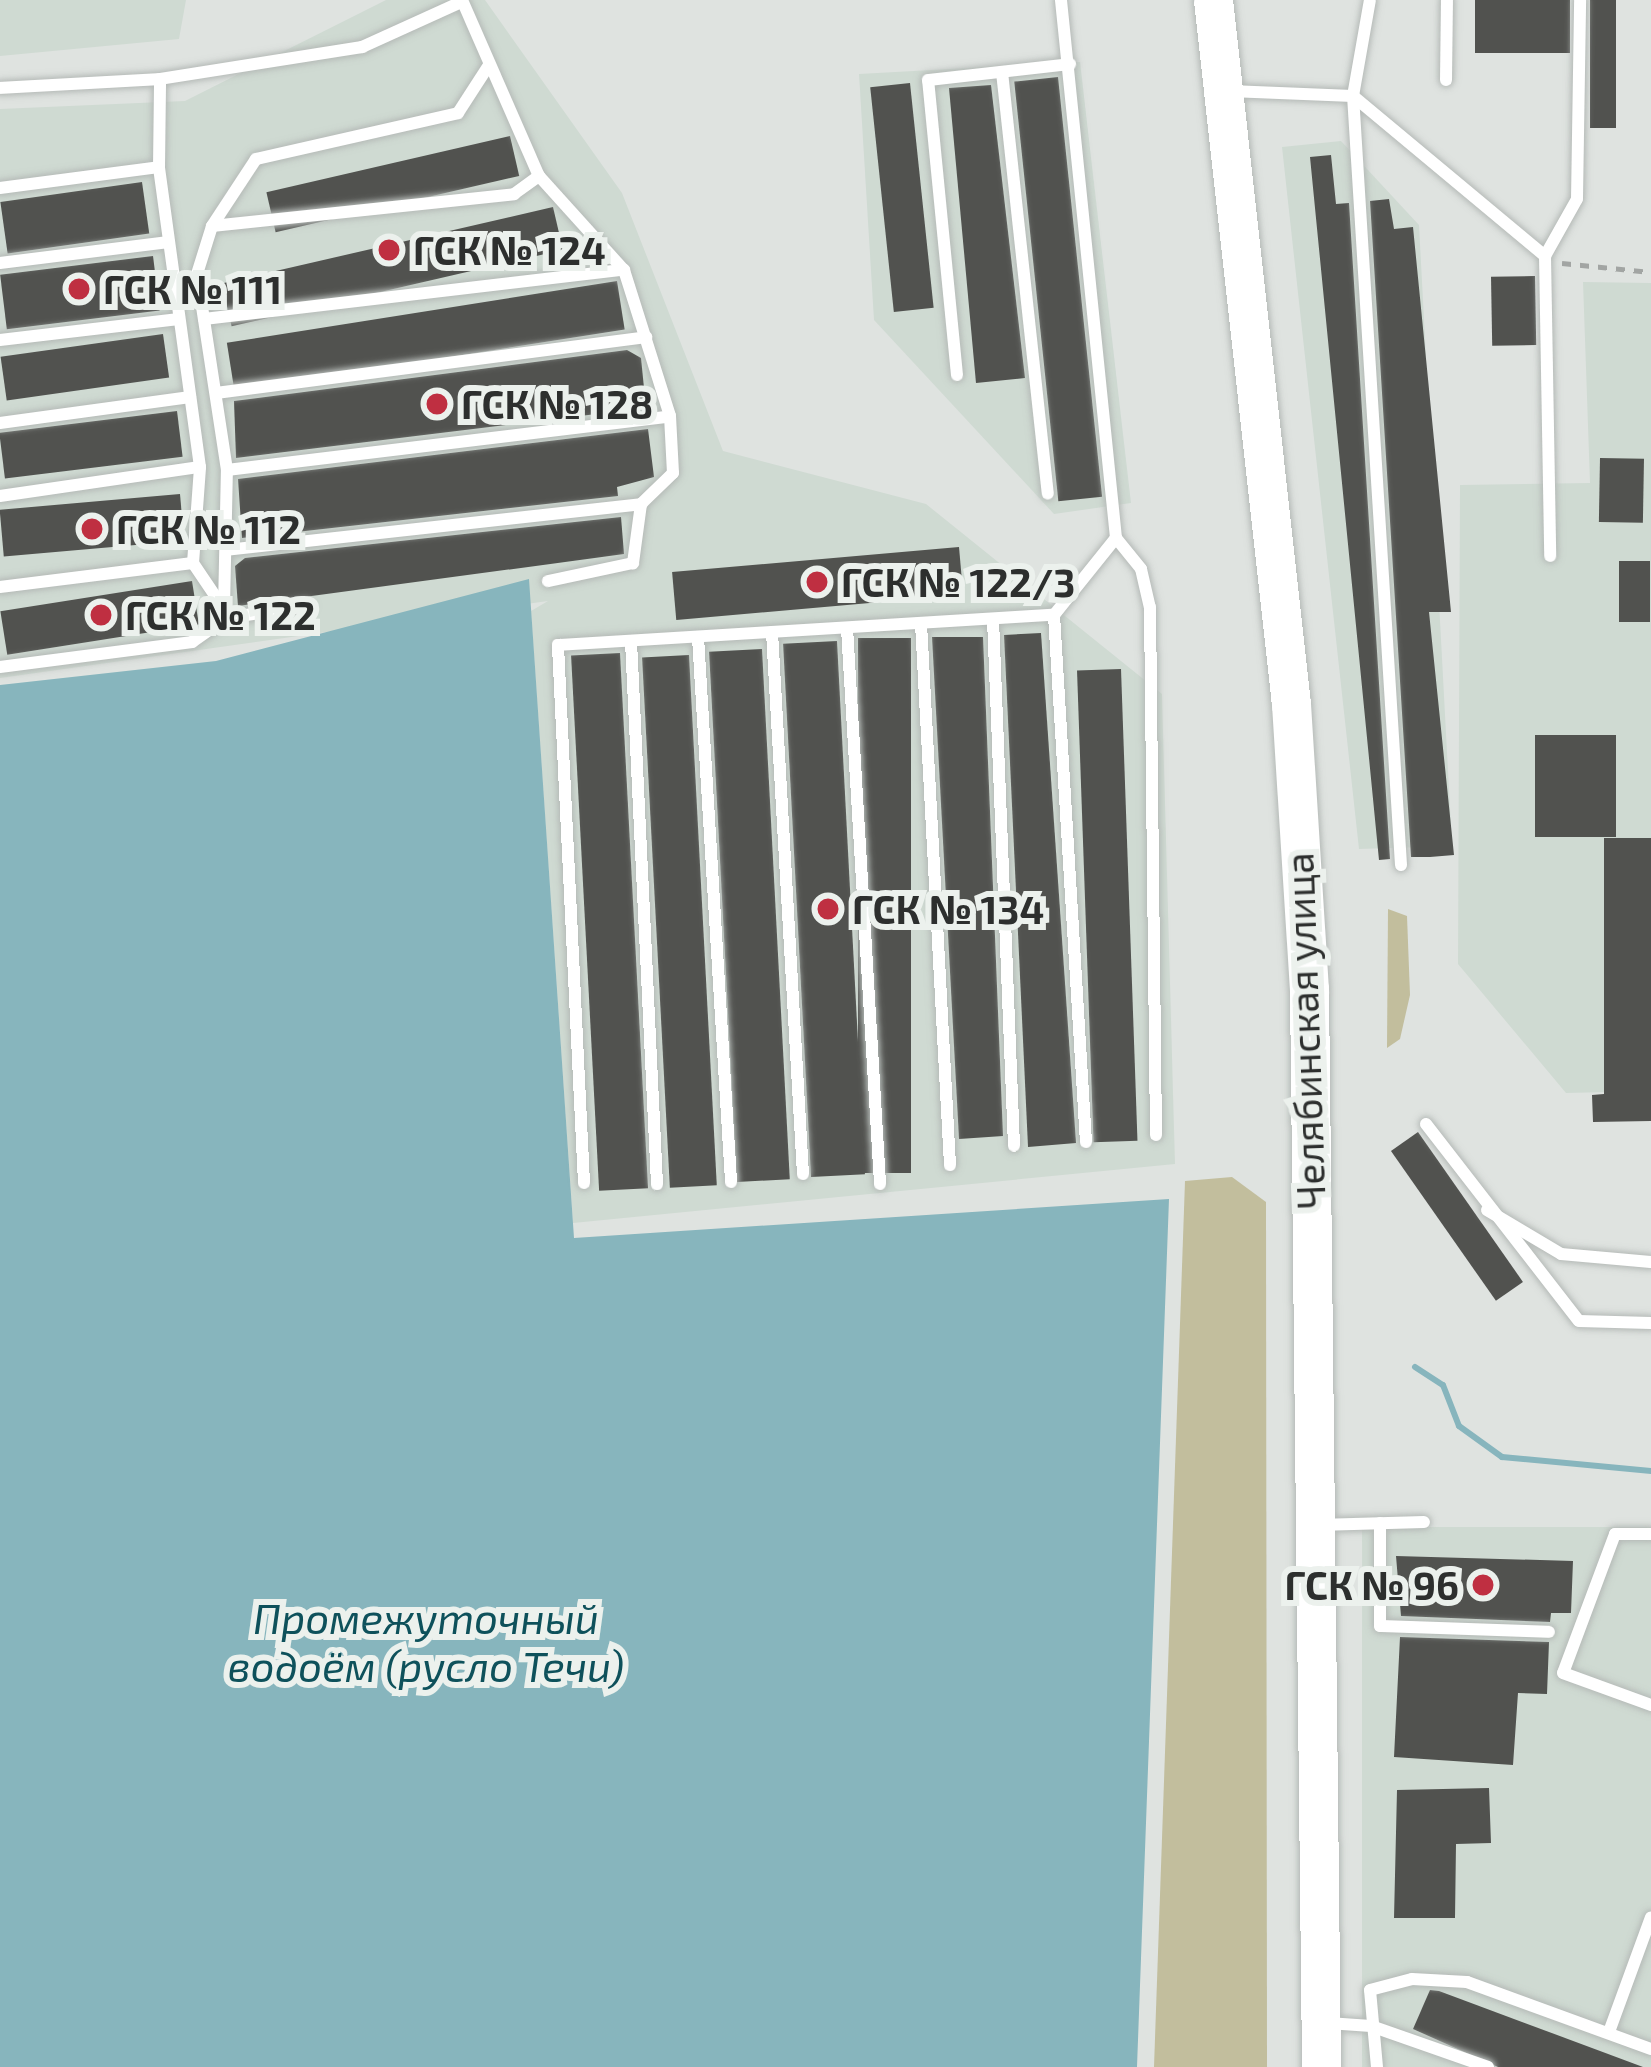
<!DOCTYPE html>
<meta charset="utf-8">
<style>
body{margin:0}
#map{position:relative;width:1651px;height:2067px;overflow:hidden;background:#dfe3e0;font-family:"Exo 2",sans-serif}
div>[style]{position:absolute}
.built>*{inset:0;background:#cfdad2;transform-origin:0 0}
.green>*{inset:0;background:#c2be9d}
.water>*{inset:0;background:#87b5bd}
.stream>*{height:6px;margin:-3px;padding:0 3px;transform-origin:3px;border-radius:3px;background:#87b5bd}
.building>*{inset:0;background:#51524f;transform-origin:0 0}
.path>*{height:4.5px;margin-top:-2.25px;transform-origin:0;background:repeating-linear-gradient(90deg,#a2a5a3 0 9px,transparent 0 18px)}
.roads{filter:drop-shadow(0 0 3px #b5bab7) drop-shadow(0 0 3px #b5bab7)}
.service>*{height:12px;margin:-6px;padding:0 6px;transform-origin:6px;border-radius:6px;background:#fff}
.primary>*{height:39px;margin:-19.5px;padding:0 19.5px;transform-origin:19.5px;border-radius:19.5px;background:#fff}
.dots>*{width:33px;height:33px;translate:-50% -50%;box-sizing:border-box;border:6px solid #ecf1ed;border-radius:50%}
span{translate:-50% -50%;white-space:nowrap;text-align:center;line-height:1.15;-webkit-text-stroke:12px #ecf1ed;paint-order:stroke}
.poi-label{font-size:39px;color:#2d2f2e;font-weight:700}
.left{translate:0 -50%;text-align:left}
.right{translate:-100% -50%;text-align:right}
.street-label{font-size:39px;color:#2d2f2e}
.water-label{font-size:42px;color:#0e515b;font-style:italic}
</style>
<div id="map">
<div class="built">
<i style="clip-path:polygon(0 0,186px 0,179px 39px,0 56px)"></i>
<i style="clip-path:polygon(386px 0,485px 0,622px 193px,723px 451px,926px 504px,1162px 694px,1175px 1164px,573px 1223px,531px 611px,548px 601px,0 678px,0 109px,185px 101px)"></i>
<i style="clip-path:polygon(1080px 62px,1131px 503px,1054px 514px,874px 320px,859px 74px)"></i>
<i style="clip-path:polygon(1341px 141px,1419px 225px,1452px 846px,1359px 849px,1282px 147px)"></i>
<i style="clip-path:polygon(1583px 282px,1651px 283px,1651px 1091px,1566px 1093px,1458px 964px,1460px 485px,1590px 483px)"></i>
<i style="left:1651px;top:1527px;width:540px;height:289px;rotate:90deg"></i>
</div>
<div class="green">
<i style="clip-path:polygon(1388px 909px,1407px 916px,1410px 995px,1400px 1039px,1387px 1048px)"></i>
<i style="clip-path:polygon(1232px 1177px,1266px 1202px,1267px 2067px,1154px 2067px,1185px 1181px)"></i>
</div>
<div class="water">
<i style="clip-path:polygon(529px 579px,574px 1238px,1169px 1199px,1137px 2067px,0 2067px,0 685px,216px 661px)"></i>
</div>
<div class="stream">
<i style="left:1415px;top:1367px;width:33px;rotate:33deg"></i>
<i style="left:1443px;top:1385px;width:44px;rotate:68.7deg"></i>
<i style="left:1459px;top:1426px;width:53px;rotate:35.8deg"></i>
<i style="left:1502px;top:1457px;width:150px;rotate:5.4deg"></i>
</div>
<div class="building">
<i style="left:1475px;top:0;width:95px;height:53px"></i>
<i style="left:1590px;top:0;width:26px;height:128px"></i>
<i style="left:1058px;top:77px;width:422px;height:44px;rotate:84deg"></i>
<i style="left:910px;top:83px;width:226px;height:40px;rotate:84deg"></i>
<i style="clip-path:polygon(991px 85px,1025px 378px,976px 383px,949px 88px)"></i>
<i style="left:510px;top:136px;width:41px;height:250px;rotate:77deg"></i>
<i style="clip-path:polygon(1331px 155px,1336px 204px,1349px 203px,1390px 859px,1379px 860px,1310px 157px)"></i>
<i style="left:142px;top:182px;width:52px;height:143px;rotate:82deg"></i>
<i style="clip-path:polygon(1389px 199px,1394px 229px,1413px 227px,1451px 612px,1429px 612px,1454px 855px,1430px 857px,1411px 857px,1370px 201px)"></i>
<i style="left:553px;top:207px;width:44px;height:340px;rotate:77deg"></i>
<i style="left:153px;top:256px;width:55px;height:154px;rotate:83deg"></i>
<i style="left:1535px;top:276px;width:69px;height:44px;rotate:89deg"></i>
<i style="left:617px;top:281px;width:49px;height:395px;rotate:81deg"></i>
<i style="left:163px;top:334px;width:44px;height:164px;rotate:82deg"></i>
<i style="clip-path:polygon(627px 350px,641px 358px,646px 408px,236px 458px,234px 401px)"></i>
<i style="left:177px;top:411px;width:46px;height:179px;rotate:83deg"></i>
<i style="clip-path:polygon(648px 429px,654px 477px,617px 487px,618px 496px,242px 538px,238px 479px)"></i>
<i style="left:1600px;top:458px;width:44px;height:64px;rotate:1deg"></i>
<i style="left:180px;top:494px;width:47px;height:181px;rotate:85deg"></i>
<i style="clip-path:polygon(621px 517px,624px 554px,238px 606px,235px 566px,245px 558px)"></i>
<i style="left:959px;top:547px;width:48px;height:288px;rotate:85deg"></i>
<i style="left:1619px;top:561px;width:31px;height:61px"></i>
<i style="left:192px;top:581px;width:44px;height:194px;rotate:81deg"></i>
<i style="clip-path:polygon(1041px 633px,1076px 1143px,1028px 1147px,1004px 635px)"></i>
<i style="clip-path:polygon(932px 637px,983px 637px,1003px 1136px,959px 1139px)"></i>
<i style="left:858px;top:638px;width:53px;height:535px"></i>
<i style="left:837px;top:641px;width:534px;height:54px;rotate:87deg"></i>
<i style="left:762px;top:649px;width:531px;height:53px;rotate:87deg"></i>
<i style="left:620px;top:653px;width:536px;height:49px;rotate:87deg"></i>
<i style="left:689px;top:655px;width:531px;height:47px;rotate:87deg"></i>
<i style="left:1121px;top:669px;width:472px;height:44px;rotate:88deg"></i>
<i style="left:1535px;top:735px;width:81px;height:102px"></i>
<i style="clip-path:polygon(1604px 838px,1651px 838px,1651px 1121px,1593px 1122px,1592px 1095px,1604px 1094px)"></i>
<i style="left:1418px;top:1132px;width:183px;height:33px;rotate:55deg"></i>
<i style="clip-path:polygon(1396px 1556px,1573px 1561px,1571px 1613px,1551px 1613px,1550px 1622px,1401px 1616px)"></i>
<i style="clip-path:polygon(1400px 1637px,1549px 1642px,1547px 1694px,1518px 1693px,1513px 1765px,1394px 1757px)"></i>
<i style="clip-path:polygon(1489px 1788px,1491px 1843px,1456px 1844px,1455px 1918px,1394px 1918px,1397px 1790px)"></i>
<i style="clip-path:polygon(1430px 1990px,1439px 1991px,1643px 2067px,1498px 2067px,1413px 2029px)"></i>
</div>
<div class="path">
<i style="left:1562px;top:263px;width:89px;rotate:5.8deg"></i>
</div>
<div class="roads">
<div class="service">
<i style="left:462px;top:0;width:192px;rotate:66.4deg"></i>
<i style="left:539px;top:176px;width:127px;rotate:47.9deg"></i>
<i style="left:624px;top:270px;width:153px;rotate:72.5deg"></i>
<i style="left:670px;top:416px;width:57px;rotate:87deg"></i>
<i style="left:673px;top:473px;width:45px;rotate:135.9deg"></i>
<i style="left:641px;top:504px;width:60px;rotate:97.7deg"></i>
<i style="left:633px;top:563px;width:87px;rotate:168deg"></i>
<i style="left:1002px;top:72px;width:424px;rotate:83.8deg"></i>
<i style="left:1446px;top:80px;width:80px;rotate:-89.3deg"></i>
<i style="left:0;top:88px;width:160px;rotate:-3.2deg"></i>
<i style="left:1230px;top:91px;width:123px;rotate:2.3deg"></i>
<i style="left:1353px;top:96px;width:97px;rotate:-80deg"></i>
<i style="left:0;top:188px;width:160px;rotate:-7.5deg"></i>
<i style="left:212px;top:226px;width:304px;rotate:-6deg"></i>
<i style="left:514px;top:194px;width:31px;rotate:-36deg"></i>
<i style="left:1545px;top:256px;width:65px;rotate:-60.7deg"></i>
<i style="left:1577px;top:199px;width:199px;rotate:-89.1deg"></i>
<i style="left:0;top:263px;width:170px;rotate:-7.1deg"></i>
<i style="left:204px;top:319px;width:423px;rotate:-6.7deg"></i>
<i style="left:0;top:340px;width:180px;rotate:-6.7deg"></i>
<i style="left:957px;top:375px;width:296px;rotate:-95.6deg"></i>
<i style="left:928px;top:80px;width:143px;rotate:-6.4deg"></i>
<i style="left:216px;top:393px;width:434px;rotate:-7.4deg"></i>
<i style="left:0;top:423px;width:192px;rotate:-7.8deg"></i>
<i style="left:227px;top:470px;width:446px;rotate:-6.9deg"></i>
<i style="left:0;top:496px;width:202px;rotate:-8.3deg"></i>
<i style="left:1116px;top:538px;width:40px;rotate:51deg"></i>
<i style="left:1141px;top:569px;width:39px;rotate:77deg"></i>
<i style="left:1150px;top:607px;width:528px;rotate:89.35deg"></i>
<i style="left:226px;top:550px;width:418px;rotate:-6.3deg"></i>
<i style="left:0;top:587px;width:194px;rotate:-7.1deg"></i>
<i style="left:307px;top:606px;width:82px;rotate:171.6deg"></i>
<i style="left:226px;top:618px;width:9px;rotate:-103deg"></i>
<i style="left:224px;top:609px;width:139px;rotate:-88.8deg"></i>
<i style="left:227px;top:470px;width:198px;rotate:-98.7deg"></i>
<i style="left:197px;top:274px;width:50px;rotate:-72.6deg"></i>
<i style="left:212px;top:226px;width:80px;rotate:-56.7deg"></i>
<i style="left:256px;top:159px;width:207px;rotate:-12.8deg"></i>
<i style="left:458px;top:113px;width:57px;rotate:-57.1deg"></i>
<i style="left:224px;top:609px;width:55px;rotate:-124deg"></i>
<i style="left:193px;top:563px;width:96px;rotate:-85.8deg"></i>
<i style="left:200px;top:467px;width:303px;rotate:-97.8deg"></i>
<i style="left:159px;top:167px;width:88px;rotate:-89.3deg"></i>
<i style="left:160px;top:79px;width:205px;rotate:-9deg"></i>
<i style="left:362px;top:47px;width:109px;rotate:-24.4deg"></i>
<i style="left:1054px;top:615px;width:528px;rotate:86.53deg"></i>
<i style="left:993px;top:619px;width:527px;rotate:87.72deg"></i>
<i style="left:921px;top:623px;width:543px;rotate:86.94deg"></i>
<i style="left:847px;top:628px;width:557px;rotate:86.6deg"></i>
<i style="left:772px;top:632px;width:543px;rotate:86.73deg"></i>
<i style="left:698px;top:637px;width:546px;rotate:86.53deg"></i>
<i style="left:631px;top:641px;width:544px;rotate:87.26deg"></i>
<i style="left:0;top:667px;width:194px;rotate:-7.4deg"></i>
<i style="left:192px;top:642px;width:42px;rotate:-35.2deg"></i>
<i style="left:1401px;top:865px;width:770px;rotate:-93.57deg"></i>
<i style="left:1353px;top:96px;width:250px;rotate:39.8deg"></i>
<i style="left:1545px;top:256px;width:300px;rotate:89deg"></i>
<i style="left:1426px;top:1124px;width:249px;rotate:52.2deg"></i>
<i style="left:1579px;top:1321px;width:72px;rotate:1.6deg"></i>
<i style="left:584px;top:1183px;width:539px;rotate:-92.77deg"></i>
<i style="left:558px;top:645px;width:497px;rotate:-3.5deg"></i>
<i style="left:1054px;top:615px;width:99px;rotate:-51.2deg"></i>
<i style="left:1116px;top:538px;width:541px;rotate:-95.84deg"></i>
<i style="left:1487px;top:1210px;width:86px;rotate:30.7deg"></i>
<i style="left:1561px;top:1254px;width:90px;rotate:5.1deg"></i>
<i style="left:1380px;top:1523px;width:103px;rotate:90deg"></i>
<i style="left:1380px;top:1626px;width:169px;rotate:2deg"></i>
<i style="left:1318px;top:1525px;width:106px;rotate:-1.6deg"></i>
<i style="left:1651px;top:1534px;width:36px;rotate:180deg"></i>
<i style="left:1615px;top:1534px;width:148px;rotate:110.5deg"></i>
<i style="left:1563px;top:1673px;width:94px;rotate:20deg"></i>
<i style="left:1328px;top:2023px;width:43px;rotate:4deg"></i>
<i style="left:1371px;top:2026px;width:124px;rotate:19.3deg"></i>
<i style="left:1609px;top:2032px;width:122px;rotate:-69.9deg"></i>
<i style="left:1377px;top:2067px;width:77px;rotate:-95.2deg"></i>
<i style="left:1370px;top:1990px;width:43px;rotate:-14.7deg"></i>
<i style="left:1412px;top:1979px;width:55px;rotate:3.1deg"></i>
<i style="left:1467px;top:1982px;width:196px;rotate:20deg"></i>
</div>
<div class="primary">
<i style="left:1213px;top:0;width:708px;rotate:83.68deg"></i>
<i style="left:1291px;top:704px;width:286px;rotate:86.4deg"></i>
<i style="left:1309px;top:989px;width:1078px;rotate:89.36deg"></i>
</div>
</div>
<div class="dots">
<i style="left:389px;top:250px;background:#bf2f41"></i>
<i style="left:79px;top:289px;background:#bf2f41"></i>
<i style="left:437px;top:404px;background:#bf2f41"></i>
<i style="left:92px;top:529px;background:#bf2f41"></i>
<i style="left:817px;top:582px;background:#bf2f41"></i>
<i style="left:101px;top:615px;background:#bf2f41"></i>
<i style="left:828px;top:909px;background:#bf2f41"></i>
<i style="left:1483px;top:1585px;background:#bf2f41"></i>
</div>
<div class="poi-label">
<span class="left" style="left:413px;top:250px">ГСК № 124</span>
<span class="left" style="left:103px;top:289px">ГСК № 111</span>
<span class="left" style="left:461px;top:404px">ГСК № 128</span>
<span class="left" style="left:116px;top:529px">ГСК № 112</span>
<span class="left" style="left:841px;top:582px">ГСК № 122/3</span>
<span class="left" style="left:125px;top:615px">ГСК № 122</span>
<span class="left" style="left:852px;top:909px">ГСК № 134</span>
<span class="right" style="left:1459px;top:1585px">ГСК № 96</span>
</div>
<div class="street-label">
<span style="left:1305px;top:1031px;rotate:-92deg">Челябинская улица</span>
</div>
<div class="water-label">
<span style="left:426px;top:1641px">Промежуточный<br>водоём (русло Течи)</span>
</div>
</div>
